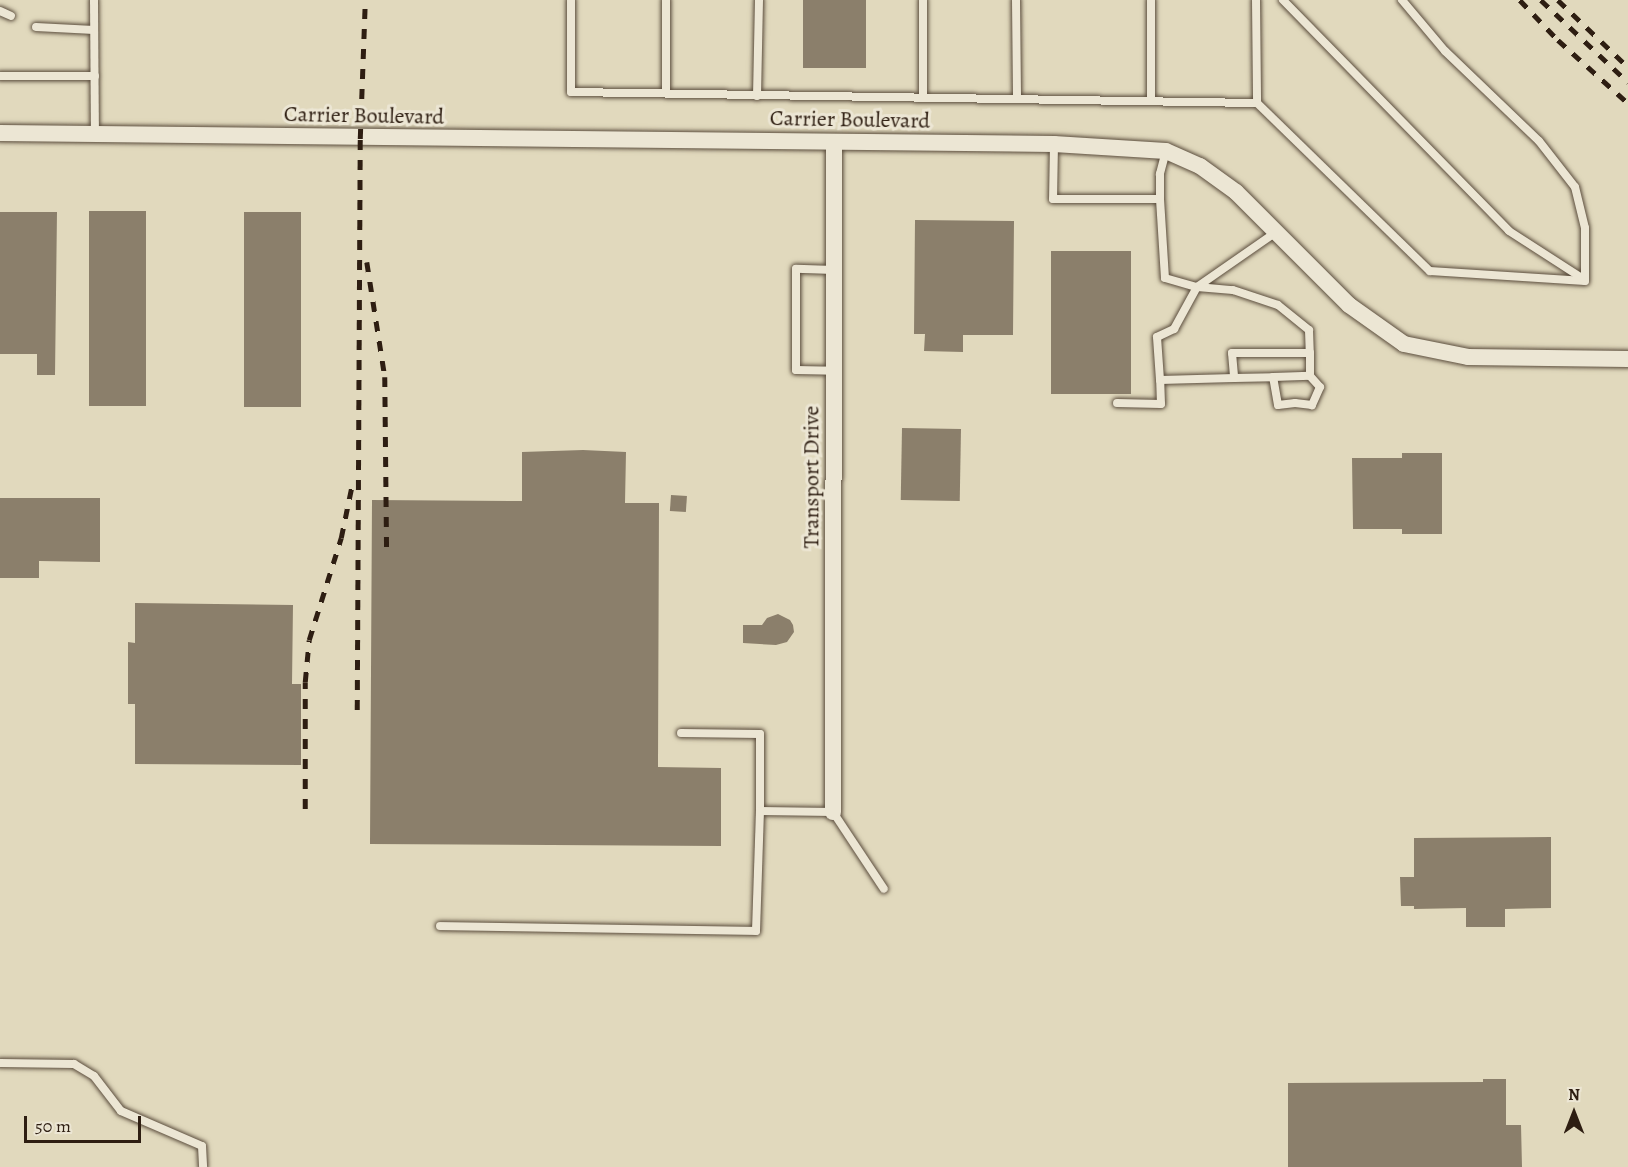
<!DOCTYPE html>
<style>
body{margin:0}
#map{position:relative;width:1628px;height:1167px;overflow:hidden;background:#e1d9bd;font-family:Alegreya,serif}
div>[style]{position:absolute}
.building>*{inset:0;background:#8b7f6b;transform-origin:0 0}
.roads{filter:drop-shadow(0 0 2px #5b4d3d) drop-shadow(0 0 2px #5b4d3d)}
.lane>*{height:8px;margin:-4px;padding:0 4px;transform-origin:4px;border-radius:4px;background:#ece6d4}
.street>*{height:16px;margin:-8px;padding:0 8px;transform-origin:8px;border-radius:8px;background:#ece6d4}
.rail>*{height:4.5px;margin-top:-2.25px;transform-origin:0;background:repeating-linear-gradient(90deg,#2e1e12 0 10px,transparent 0 20px)}
span{translate:-50% -50%;white-space:nowrap;text-align:center;line-height:1.15;-webkit-text-stroke:6px #ece6d4;paint-order:stroke}
.street-label{font-size:22px;color:#2e1e12}
.north{position:absolute;left:1544px;top:1083px;width:60px;height:60px;-webkit-text-stroke:4px #ece6d4;paint-order:stroke;rotate:0deg;font-size:16px;font-weight:700;line-height:24px;text-align:center;color:#2e1e12}
.north::after{content:'';display:block;margin:auto;width:21px;height:27px;background:#2e1e12;clip-path:polygon(50% 0,100% 100%,50% 72%,0 100%)}
.scale{position:absolute;left:24px;top:1116px;width:117px;height:27px;box-sizing:border-box;border:3px solid #2e1e12;border-top:0;padding-left:8px;font-size:18px;line-height:21px;white-space:nowrap;color:#2e1e12;-webkit-text-stroke:4px #ece6d4;paint-order:stroke}
</style>
<div id="map">
<div class="building">
<i style="left:803px;top:0;width:63px;height:68px"></i>
<i style="left:89px;top:211px;width:57px;height:195px"></i>
<i style="clip-path:polygon(0 212px,57px 212px,55px 375px,37px 375px,37px 354px,0 354px)"></i>
<i style="left:244px;top:212px;width:57px;height:195px"></i>
<i style="clip-path:polygon(915px 220px,1014px 221px,1013px 335px,963px 335px,963px 352px,924px 351px,925px 334px,914px 334px)"></i>
<i style="left:1051px;top:251px;width:80px;height:143px"></i>
<i style="left:902px;top:428px;width:59px;height:72px;rotate:1deg"></i>
<i style="clip-path:polygon(583px 450px,626px 452px,625px 503px,659px 503px,658px 767px,721px 768px,721px 846px,370px 844px,372px 500px,522px 501px,522px 452px)"></i>
<i style="clip-path:polygon(1402px 453px,1442px 453px,1442px 534px,1402px 534px,1402px 529px,1353px 529px,1352px 458px,1402px 458px)"></i>
<i style="left:671px;top:495px;width:16px;height:16px;rotate:4deg"></i>
<i style="clip-path:polygon(0 498px,100px 498px,100px 562px,39px 561px,39px 578px,0 578px)"></i>
<i style="clip-path:polygon(135px 603px,293px 605px,292px 684px,301px 684px,301px 765px,135px 764px,135px 704px,128px 704px,128px 642px,135px 643px)"></i>
<i style="clip-path:polygon(778px 614px,790px 620px,793px 625px,794px 632px,787px 642px,776px 645px,743px 643px,743px 625px,762px 625px,767px 618px)"></i>
<i style="clip-path:polygon(1551px 837px,1551px 908px,1505px 909px,1505px 927px,1466px 927px,1466px 908px,1414px 909px,1414px 906px,1401px 906px,1400px 877px,1414px 877px,1414px 838px)"></i>
<i style="clip-path:polygon(1483px 1079px,1506px 1079px,1506px 1125px,1521px 1125px,1522px 1167px,1288px 1167px,1288px 1083px,1483px 1082px)"></i>
</div>
<div class="roads">
<div class="lane">
<i style="left:94px;top:0;width:135px;rotate:89.6deg"></i>
<i style="left:571px;top:0;width:92px;rotate:90deg"></i>
<i style="left:571px;top:92px;width:686px;rotate:0.92deg"></i>
<i style="left:1257px;top:103px;width:241px;rotate:44.2deg"></i>
<i style="left:1430px;top:271px;width:155px;rotate:3.7deg"></i>
<i style="left:1016px;top:0;width:99px;rotate:89.4deg"></i>
<i style="left:1256px;top:0;width:103px;rotate:89.4deg"></i>
<i style="left:1283px;top:0;width:323px;rotate:45.6deg"></i>
<i style="left:1509px;top:231px;width:90px;rotate:32.8deg"></i>
<i style="left:1402px;top:0;width:67px;rotate:49.9deg"></i>
<i style="left:1445px;top:51px;width:130px;rotate:43.8deg"></i>
<i style="left:1539px;top:141px;width:58px;rotate:52deg"></i>
<i style="left:1575px;top:187px;width:42px;rotate:76.3deg"></i>
<i style="left:1585px;top:228px;width:53px;rotate:90deg"></i>
<i style="left:0;top:11px;width:12px;rotate:24deg"></i>
<i style="left:36px;top:27px;width:58px;rotate:3deg"></i>
<i style="left:0;top:76px;width:95px"></i>
<i style="left:666px;top:93px;width:93px;rotate:-90deg"></i>
<i style="left:757px;top:96px;width:96px;rotate:-88.8deg"></i>
<i style="left:923px;top:98px;width:98px;rotate:-90deg"></i>
<i style="left:1151px;top:101px;width:101px;rotate:-90deg"></i>
<i style="left:1054px;top:144px;width:55px;rotate:91deg"></i>
<i style="left:1053px;top:199px;width:107px"></i>
<i style="left:1166px;top:151px;width:24px;rotate:105deg"></i>
<i style="left:1160px;top:174px;width:25px;rotate:90deg"></i>
<i style="left:1160px;top:199px;width:79px;rotate:86.4deg"></i>
<i style="left:1165px;top:278px;width:33px;rotate:16deg"></i>
<i style="left:1197px;top:287px;width:96px;rotate:-34.8deg"></i>
<i style="left:834px;top:270px;width:38px;rotate:-178deg"></i>
<i style="left:796px;top:269px;width:101px;rotate:90deg"></i>
<i style="left:796px;top:370px;width:39px;rotate:1deg"></i>
<i style="left:1197px;top:287px;width:36px;rotate:5deg"></i>
<i style="left:1233px;top:290px;width:47px;rotate:18.4deg"></i>
<i style="left:1278px;top:305px;width:40px;rotate:39deg"></i>
<i style="left:1309px;top:330px;width:23px;rotate:88deg"></i>
<i style="left:1310px;top:353px;width:78px;rotate:180deg"></i>
<i style="left:1232px;top:353px;width:25px;rotate:85deg"></i>
<i style="left:1234px;top:378px;width:74px;rotate:178.5deg"></i>
<i style="left:1160px;top:380px;width:43px;rotate:-94deg"></i>
<i style="left:1157px;top:337px;width:19px;rotate:-25deg"></i>
<i style="left:1174px;top:329px;width:48px;rotate:-61.3deg"></i>
<i style="left:1310px;top:353px;width:23px;rotate:90deg"></i>
<i style="left:1310px;top:376px;width:15px;rotate:48deg"></i>
<i style="left:1320px;top:387px;width:20px;rotate:114deg"></i>
<i style="left:1312px;top:405px;width:17px;rotate:-173deg"></i>
<i style="left:1295px;top:403px;width:17px;rotate:173deg"></i>
<i style="left:1278px;top:405px;width:28px;rotate:-100deg"></i>
<i style="left:1273px;top:377px;width:37px;rotate:-2deg"></i>
<i style="left:1234px;top:378px;width:39px;rotate:-1deg"></i>
<i style="left:1117px;top:403px;width:44px;rotate:1.3deg"></i>
<i style="left:1161px;top:404px;width:24px;rotate:-92deg"></i>
<i style="left:681px;top:733px;width:79px;rotate:0.7deg"></i>
<i style="left:760px;top:734px;width:77px;rotate:90deg"></i>
<i style="left:760px;top:811px;width:73px;rotate:0.8deg"></i>
<i style="left:833px;top:812px;width:92px;rotate:56.5deg"></i>
<i style="left:440px;top:926px;width:316px;rotate:0.9deg"></i>
<i style="left:756px;top:931px;width:120px;rotate:-88.1deg"></i>
<i style="left:0;top:1063px;width:74px;rotate:0.8deg"></i>
<i style="left:74px;top:1064px;width:23px;rotate:31deg"></i>
<i style="left:94px;top:1076px;width:44px;rotate:52.4deg"></i>
<i style="left:121px;top:1111px;width:88px;rotate:23.4deg"></i>
<i style="left:202px;top:1146px;width:21px;rotate:87deg"></i>
</div>
<div class="street">
<i style="left:0;top:133px;width:1054px;rotate:0.6deg"></i>
<i style="left:1054px;top:144px;width:112px;rotate:3.6deg"></i>
<i style="left:1166px;top:151px;width:37px;rotate:24deg"></i>
<i style="left:1200px;top:166px;width:44px;rotate:35.8deg"></i>
<i style="left:1236px;top:192px;width:160px;rotate:45deg"></i>
<i style="left:1349px;top:305px;width:67px;rotate:35.3deg"></i>
<i style="left:1404px;top:344px;width:65px;rotate:11.5deg"></i>
<i style="left:1468px;top:357px;width:160px;rotate:0.7deg"></i>
<i style="left:833px;top:812px;width:670px;rotate:-89.91deg"></i>
</div>
</div>
<div class="rail">
<i style="left:1520px;top:0;width:55px;rotate:46.5deg"></i>
<i style="left:1558px;top:40px;width:94px;rotate:42deg"></i>
<i style="left:1541px;top:0;width:120px;rotate:43.3deg"></i>
<i style="left:1558px;top:0;width:97px;rotate:43.7deg"></i>
<i style="left:367px;top:262px;width:116px;rotate:81.1deg"></i>
<i style="left:385px;top:377px;width:177px;rotate:89.4deg"></i>
<i style="left:357px;top:710px;width:571px;rotate:-89.7deg"></i>
<i style="left:360px;top:139px;width:139px;rotate:-87.9deg"></i>
<i style="left:305px;top:809px;width:127px;rotate:-90deg"></i>
<i style="left:305px;top:682px;width:42px;rotate:-84.6deg"></i>
<i style="left:309px;top:640px;width:107px;rotate:-72.6deg"></i>
<i style="left:341px;top:538px;width:54px;rotate:-78.3deg"></i>
</div>
<div class="street-label">
<span style="left:364px;top:116px;rotate:1deg">Carrier Boulevard</span>
<span style="left:850px;top:120px;rotate:1deg">Carrier Boulevard</span>
<span style="left:812px;top:477px;rotate:-90deg">Transport Drive</span>
</div>
<div class="north">N</div>
<div class="scale">50 m</div>
</div>
